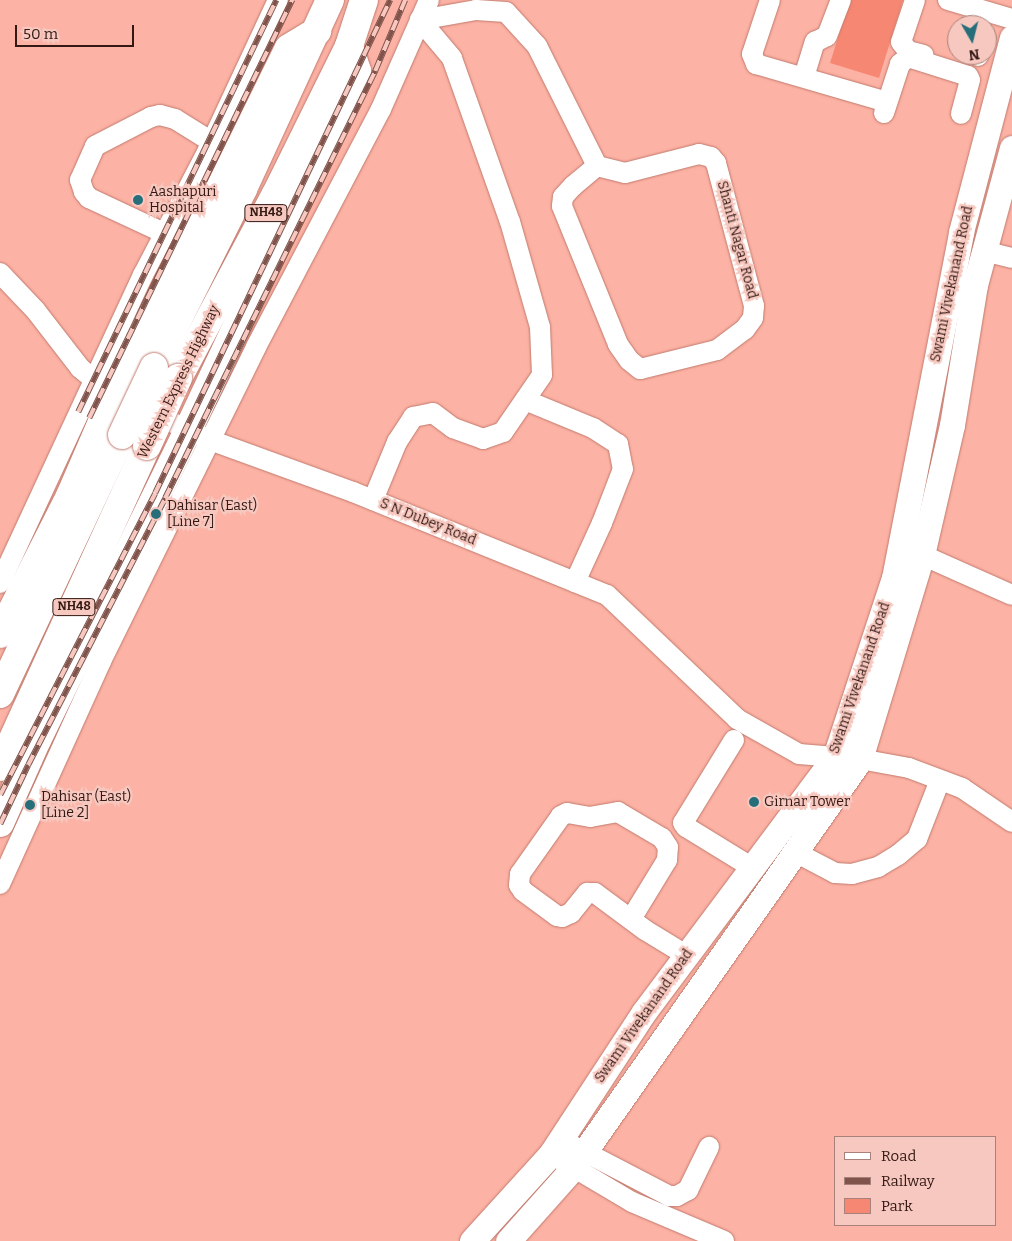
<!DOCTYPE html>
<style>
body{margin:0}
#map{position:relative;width:1012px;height:1241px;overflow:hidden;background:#fcb2a4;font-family:Bitter,serif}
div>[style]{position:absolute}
.green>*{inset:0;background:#f68773}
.roads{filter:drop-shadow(0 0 1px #c17b6e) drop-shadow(0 0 1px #c17b6e)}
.minor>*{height:20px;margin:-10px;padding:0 10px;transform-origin:10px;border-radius:10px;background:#fff}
.major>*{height:25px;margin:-12.5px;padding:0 12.5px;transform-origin:12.5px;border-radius:12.5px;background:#fff}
.highway>*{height:28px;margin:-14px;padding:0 14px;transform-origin:14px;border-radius:14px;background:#fff}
.rail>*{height:5.5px;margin-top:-2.75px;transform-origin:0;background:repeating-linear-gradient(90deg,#f6c8bf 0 11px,#80534b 0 22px);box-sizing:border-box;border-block:1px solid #80534b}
.bridges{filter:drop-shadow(0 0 1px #c17b6e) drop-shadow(0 0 1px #c17b6e)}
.highway-bridge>*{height:28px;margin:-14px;padding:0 14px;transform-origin:14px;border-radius:14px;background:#fff}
.dots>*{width:14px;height:14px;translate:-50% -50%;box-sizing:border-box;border:2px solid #f6c8bf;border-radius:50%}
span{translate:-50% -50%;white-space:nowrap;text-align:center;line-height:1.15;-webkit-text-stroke:4.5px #f6c8bf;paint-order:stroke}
.shield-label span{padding:1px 4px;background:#f6c8bf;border:1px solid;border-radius:4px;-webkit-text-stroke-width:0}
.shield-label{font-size:12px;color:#331813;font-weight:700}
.poi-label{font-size:14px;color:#331813}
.left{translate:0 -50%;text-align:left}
.street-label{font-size:14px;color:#331813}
.legend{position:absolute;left:834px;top:1136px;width:162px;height:90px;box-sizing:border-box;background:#f6c8bf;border:1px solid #a8827a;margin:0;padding:6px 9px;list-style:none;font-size:15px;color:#331813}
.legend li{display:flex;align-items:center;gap:10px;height:25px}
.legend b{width:25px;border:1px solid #a8827a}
.north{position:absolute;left:947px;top:15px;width:50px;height:50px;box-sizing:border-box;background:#f6c8bf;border:1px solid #a8827a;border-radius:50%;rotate:172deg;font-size:14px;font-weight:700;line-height:20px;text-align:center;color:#331813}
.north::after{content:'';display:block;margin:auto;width:18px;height:22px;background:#276e7b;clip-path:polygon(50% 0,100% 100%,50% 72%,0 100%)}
.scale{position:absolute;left:15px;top:25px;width:119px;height:22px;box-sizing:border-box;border:2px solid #331813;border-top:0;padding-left:6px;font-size:15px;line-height:18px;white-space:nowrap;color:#331813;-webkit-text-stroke:4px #f6c8bf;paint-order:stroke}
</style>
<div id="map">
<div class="green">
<i style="clip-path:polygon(850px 0,903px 0,879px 78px,830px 63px)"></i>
</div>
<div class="roads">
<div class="minor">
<i style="left:770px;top:0;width:57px;rotate:108.4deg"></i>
<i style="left:752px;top:54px;width:11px;rotate:68deg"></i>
<i style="left:756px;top:64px;width:136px;rotate:16.2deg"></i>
<i style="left:915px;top:0;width:44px;rotate:108.4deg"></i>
<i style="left:901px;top:42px;width:11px;rotate:52deg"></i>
<i style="left:908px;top:51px;width:16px;rotate:14deg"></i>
<i style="left:948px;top:0;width:67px;rotate:16.5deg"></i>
<i style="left:420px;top:20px;width:57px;rotate:-10.1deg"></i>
<i style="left:476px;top:10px;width:30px;rotate:4deg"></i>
<i style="left:506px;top:12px;width:46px;rotate:47.6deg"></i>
<i style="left:537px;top:46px;width:134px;rotate:63.4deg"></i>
<i style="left:597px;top:166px;width:29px;rotate:14deg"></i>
<i style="left:625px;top:173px;width:76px;rotate:-14.4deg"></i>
<i style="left:699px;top:154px;width:12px;rotate:14deg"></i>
<i style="left:711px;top:157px;width:8px;rotate:50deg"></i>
<i style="left:716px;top:163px;width:148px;rotate:75.1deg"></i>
<i style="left:754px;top:306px;width:12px;rotate:95deg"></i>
<i style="left:753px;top:318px;width:14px;rotate:126deg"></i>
<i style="left:745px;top:329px;width:35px;rotate:143deg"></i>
<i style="left:717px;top:350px;width:79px;rotate:166.1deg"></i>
<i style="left:640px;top:369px;width:14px;rotate:-141deg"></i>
<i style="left:629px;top:360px;width:19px;rotate:-125deg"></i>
<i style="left:618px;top:344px;width:149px;rotate:-112.1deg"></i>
<i style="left:562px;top:206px;width:9px;rotate:-84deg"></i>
<i style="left:563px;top:197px;width:15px;rotate:-48deg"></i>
<i style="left:573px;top:186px;width:31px;rotate:-40deg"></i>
<i style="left:978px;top:56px;width:1px;rotate:-45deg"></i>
<i style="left:804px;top:77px;width:37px;rotate:-73deg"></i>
<i style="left:815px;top:42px;width:13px;rotate:-27deg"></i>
<i style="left:827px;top:36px;width:39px;rotate:-69deg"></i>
<i style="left:884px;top:113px;width:52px;rotate:-71.9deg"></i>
<i style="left:900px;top:64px;width:11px;rotate:-41deg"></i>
<i style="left:908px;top:57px;width:63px;rotate:17.6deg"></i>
<i style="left:968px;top:76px;width:4px;rotate:63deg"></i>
<i style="left:970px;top:80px;width:35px;rotate:105deg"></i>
<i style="left:164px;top:233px;width:83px;rotate:-155deg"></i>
<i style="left:89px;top:198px;width:8px;rotate:-130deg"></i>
<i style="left:84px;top:192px;width:13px;rotate:-108deg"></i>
<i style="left:80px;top:180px;width:37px;rotate:-66deg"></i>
<i style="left:95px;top:146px;width:63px;rotate:-27.4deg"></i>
<i style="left:151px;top:117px;width:9px;rotate:-13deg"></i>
<i style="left:160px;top:115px;width:16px;rotate:15deg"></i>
<i style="left:175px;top:119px;width:44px;rotate:31.9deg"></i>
<i style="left:984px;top:251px;width:29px;rotate:14deg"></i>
<i style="left:0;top:273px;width:52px;rotate:46.5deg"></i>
<i style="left:36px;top:311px;width:72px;rotate:52.3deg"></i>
<i style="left:80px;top:368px;width:43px;rotate:39.3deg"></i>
<i style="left:113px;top:395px;width:107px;rotate:24.9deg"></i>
<i style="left:210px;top:440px;width:152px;rotate:20deg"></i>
<i style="left:353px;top:492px;width:274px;rotate:22.1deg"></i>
<i style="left:607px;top:595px;width:180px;rotate:43.6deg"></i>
<i style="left:737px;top:719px;width:71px;rotate:29.4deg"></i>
<i style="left:799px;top:754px;width:61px;rotate:4.7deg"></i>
<i style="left:860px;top:759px;width:50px;rotate:10.4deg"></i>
<i style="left:909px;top:768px;width:57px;rotate:20.7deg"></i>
<i style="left:962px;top:788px;width:60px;rotate:34.2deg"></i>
<i style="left:525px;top:400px;width:74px;rotate:22.4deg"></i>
<i style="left:593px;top:428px;width:30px;rotate:33deg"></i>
<i style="left:618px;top:444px;width:25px;rotate:79deg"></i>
<i style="left:623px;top:469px;width:58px;rotate:111.3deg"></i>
<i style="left:602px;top:523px;width:65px;rotate:114.6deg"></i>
<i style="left:373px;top:500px;width:63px;rotate:-67.5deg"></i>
<i style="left:397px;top:442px;width:30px;rotate:-57deg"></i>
<i style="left:413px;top:417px;width:20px;rotate:-11deg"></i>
<i style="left:433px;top:413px;width:25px;rotate:37deg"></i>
<i style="left:453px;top:428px;width:32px;rotate:20deg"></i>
<i style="left:483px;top:439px;width:21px;rotate:-19deg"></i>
<i style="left:503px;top:432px;width:69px;rotate:-55.6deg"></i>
<i style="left:542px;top:375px;width:48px;rotate:-92.4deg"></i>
<i style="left:540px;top:327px;width:109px;rotate:-105.9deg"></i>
<i style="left:510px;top:222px;width:174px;rotate:-109.5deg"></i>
<i style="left:452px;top:58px;width:50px;rotate:-130.1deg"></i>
<i style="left:922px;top:555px;width:98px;rotate:24deg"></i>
<i style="left:0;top:583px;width:340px;rotate:-65.1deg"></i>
<i style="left:143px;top:275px;width:141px;rotate:-62.5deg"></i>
<i style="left:208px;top:150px;width:166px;rotate:-65deg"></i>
<i style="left:734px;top:740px;width:97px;rotate:121.6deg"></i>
<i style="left:683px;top:823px;width:5px;rotate:53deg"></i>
<i style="left:686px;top:827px;width:76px;rotate:31.6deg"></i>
<i style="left:795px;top:852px;width:45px;rotate:27.7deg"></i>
<i style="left:835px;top:873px;width:17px;rotate:3deg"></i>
<i style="left:852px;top:874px;width:27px;rotate:-15deg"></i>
<i style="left:878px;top:867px;width:23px;rotate:-31deg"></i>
<i style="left:898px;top:855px;width:25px;rotate:-40deg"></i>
<i style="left:917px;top:839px;width:63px;rotate:-68.7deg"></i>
<i style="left:0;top:884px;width:245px;rotate:-65.6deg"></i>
<i style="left:101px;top:661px;width:350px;rotate:-63.7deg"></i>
<i style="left:256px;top:347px;width:269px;rotate:-62.3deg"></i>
<i style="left:381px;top:109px;width:119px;rotate:-66.2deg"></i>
<i style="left:631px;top:919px;width:69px;rotate:-58.6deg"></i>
<i style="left:667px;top:860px;width:13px;rotate:-86deg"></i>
<i style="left:668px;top:847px;width:11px;rotate:-124deg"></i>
<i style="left:662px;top:838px;width:51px;rotate:-149.4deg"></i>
<i style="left:618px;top:812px;width:28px;rotate:170deg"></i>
<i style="left:590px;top:817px;width:23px;rotate:-170deg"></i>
<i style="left:567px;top:813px;width:7px;rotate:153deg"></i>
<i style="left:561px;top:816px;width:71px;rotate:125.3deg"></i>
<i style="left:520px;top:874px;width:11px;rotate:95deg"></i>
<i style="left:519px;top:885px;width:7px;rotate:56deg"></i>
<i style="left:523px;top:891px;width:42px;rotate:36.3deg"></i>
<i style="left:557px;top:916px;width:5px;rotate:11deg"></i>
<i style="left:562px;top:917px;width:10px;rotate:-24deg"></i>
<i style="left:571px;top:913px;width:26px;rotate:-51deg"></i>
<i style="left:587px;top:893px;width:8px"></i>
<i style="left:595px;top:893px;width:62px;rotate:36.5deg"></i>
<i style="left:645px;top:930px;width:48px;rotate:31.4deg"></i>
<i style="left:560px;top:1139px;width:123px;rotate:27.6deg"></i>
<i style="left:669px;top:1196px;width:8px"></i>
<i style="left:677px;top:1196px;width:13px;rotate:-29deg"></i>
<i style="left:688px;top:1190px;width:48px;rotate:-64deg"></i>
<i style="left:561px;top:1160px;width:82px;rotate:30.6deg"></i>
<i style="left:632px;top:1202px;width:100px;rotate:23deg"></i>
</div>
<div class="major">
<i style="left:472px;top:1241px;width:118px;rotate:-47.8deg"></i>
<i style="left:551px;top:1154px;width:170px;rotate:-56.8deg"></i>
<i style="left:644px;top:1012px;width:319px;rotate:-53.2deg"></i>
<i style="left:835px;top:757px;width:188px;rotate:-71.8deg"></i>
<i style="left:894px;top:578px;width:352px;rotate:-79deg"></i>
<i style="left:961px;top:232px;width:201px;rotate:-75.3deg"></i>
<i style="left:508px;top:1241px;width:98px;rotate:-48.3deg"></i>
<i style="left:573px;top:1168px;width:500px;rotate:-54.9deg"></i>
<i style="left:860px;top:759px;width:213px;rotate:-73.1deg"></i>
<i style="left:922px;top:555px;width:133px;rotate:-77deg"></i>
<i style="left:952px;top:425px;width:142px;rotate:-80.7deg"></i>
<i style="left:975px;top:285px;width:142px;rotate:-74.9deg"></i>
</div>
<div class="highway">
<i style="left:154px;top:367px;width:199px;rotate:-63.4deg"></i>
<i style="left:243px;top:189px;width:208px;rotate:-65.3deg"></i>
<i style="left:178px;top:378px;width:208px;rotate:-62deg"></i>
<i style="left:276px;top:194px;width:165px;rotate:-63.7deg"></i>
<i style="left:349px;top:46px;width:48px;rotate:-71.9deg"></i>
<i style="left:0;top:634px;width:155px;rotate:-63.1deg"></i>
<i style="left:70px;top:496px;width:163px;rotate:-66.6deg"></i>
<i style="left:135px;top:346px;width:177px;rotate:-61.7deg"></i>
<i style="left:219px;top:190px;width:158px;rotate:-63.8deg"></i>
<i style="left:289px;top:48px;width:33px;rotate:-31deg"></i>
<i style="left:0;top:694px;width:286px;rotate:-64.8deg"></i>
<i style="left:0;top:767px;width:353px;rotate:-65.4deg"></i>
<i style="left:0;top:823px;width:91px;rotate:-66deg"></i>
<i style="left:37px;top:740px;width:345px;rotate:-64deg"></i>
<i style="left:188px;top:430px;width:397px;rotate:-64.8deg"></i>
<i style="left:357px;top:71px;width:26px;rotate:-108deg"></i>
</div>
</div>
<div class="rail">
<i style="left:78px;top:412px;width:457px;rotate:-64.3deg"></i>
<i style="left:89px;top:418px;width:465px;rotate:-64.1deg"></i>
<i style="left:0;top:795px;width:339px;rotate:-62.8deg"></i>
<i style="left:155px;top:493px;width:546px;rotate:-64.51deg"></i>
<i style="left:0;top:824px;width:65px;rotate:-64.6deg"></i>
<i style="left:28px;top:765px;width:300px;rotate:-62.8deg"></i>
<i style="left:165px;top:498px;width:476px;rotate:-63.8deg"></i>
<i style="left:375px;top:71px;width:77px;rotate:-67.1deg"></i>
</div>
<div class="bridges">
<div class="highway-bridge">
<i style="left:122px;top:435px;width:75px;rotate:-64.8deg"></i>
<i style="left:147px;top:446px;width:75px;rotate:-65.5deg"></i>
</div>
</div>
<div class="dots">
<i style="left:138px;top:200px;background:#276e7b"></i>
<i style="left:156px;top:514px;background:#276e7b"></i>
<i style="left:754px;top:802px;background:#276e7b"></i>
<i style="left:30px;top:805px;background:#276e7b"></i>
</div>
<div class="shield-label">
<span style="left:266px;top:213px">NH48</span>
<span style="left:74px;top:607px">NH48</span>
</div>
<div class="poi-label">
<span class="left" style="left:149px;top:200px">Aashapuri<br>Hospital</span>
<span class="left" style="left:167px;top:514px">Dahisar (East)<br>[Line 7]</span>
<span class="left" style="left:41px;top:805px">Dahisar (East)<br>[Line 2]</span>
<span class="left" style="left:764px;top:802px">Girnar Tower</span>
</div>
<div class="street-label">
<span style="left:737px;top:240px;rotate:75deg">Shanti Nagar Road</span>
<span style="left:952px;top:284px;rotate:-78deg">Swami Vivekanand Road</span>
<span style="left:179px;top:382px;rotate:-64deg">Western Express Highway</span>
<span style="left:428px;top:522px;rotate:22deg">S N Dubey Road</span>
<span style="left:860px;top:678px;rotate:-71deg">Swami Vivekanand Road</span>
<span style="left:644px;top:1016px;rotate:-55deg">Swami Vivekanand Road</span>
</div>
<ul class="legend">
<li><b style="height:6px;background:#fff"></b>Road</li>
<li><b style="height:6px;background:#80534b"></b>Railway</li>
<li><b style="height:14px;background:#f68773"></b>Park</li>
</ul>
<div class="north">N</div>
<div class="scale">50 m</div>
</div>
